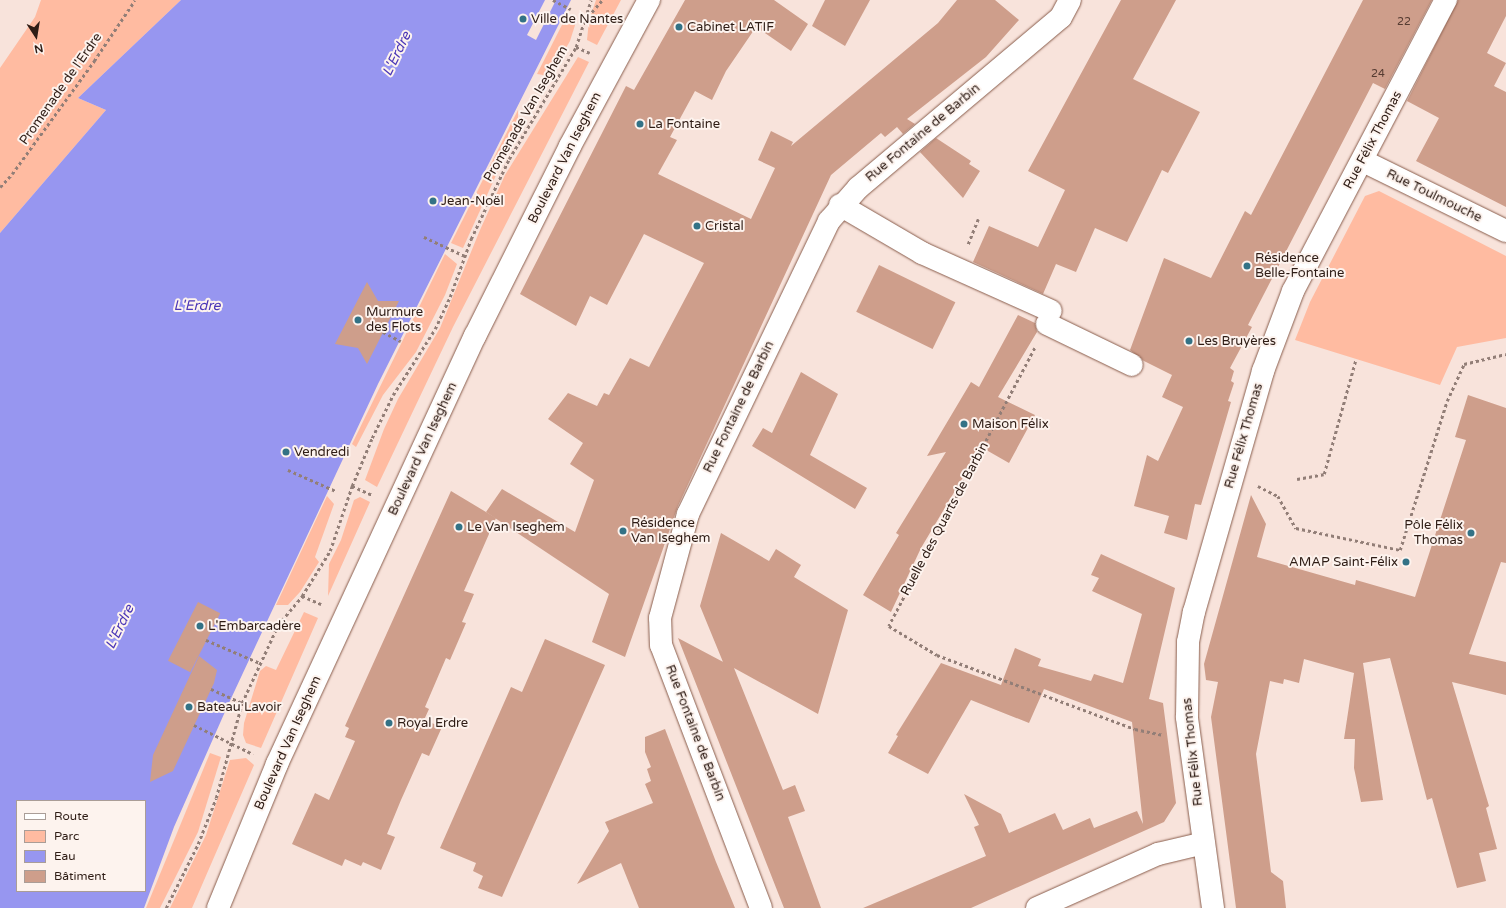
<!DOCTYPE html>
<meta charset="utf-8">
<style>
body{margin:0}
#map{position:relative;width:1506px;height:908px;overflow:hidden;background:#f8e3db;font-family:"Varela Round",sans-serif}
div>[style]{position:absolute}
.green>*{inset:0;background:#ffbba1}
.water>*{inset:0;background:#9796f0}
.pier>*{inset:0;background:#f8e3db}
.building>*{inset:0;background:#ce9e8b;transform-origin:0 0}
.path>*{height:2.5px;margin-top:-1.25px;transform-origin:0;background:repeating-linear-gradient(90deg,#927e77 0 3px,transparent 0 6px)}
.roads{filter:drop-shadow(0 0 1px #895d4c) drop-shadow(0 0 1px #895d4c)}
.minor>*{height:22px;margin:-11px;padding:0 11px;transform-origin:11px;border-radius:11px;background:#fff}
.dots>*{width:11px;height:11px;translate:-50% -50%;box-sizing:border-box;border:2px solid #fdf3ee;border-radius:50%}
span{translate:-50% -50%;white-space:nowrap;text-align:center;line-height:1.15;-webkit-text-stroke:4px #fdf3ee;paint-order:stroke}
.number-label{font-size:11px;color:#563c32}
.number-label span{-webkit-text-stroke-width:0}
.poi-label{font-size:13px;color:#2e1c15}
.left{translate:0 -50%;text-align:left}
.right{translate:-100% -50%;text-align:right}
.street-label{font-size:13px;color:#2e1c15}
.water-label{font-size:14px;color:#4b37b7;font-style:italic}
.legend{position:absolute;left:16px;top:800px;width:130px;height:92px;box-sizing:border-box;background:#fdf3ee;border:1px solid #aa9d97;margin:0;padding:5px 7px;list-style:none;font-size:12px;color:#2e1c15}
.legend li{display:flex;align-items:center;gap:8px;height:20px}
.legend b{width:20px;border:1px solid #aa9d97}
.north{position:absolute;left:16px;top:16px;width:40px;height:40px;-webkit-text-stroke:3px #fdf3ee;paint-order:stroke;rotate:168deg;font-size:11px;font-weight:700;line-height:16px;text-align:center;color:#2e1c15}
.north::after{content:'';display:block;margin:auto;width:14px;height:18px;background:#2e1c15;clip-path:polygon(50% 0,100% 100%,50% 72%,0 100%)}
</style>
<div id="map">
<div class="green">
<i style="clip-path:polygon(41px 0,181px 0,78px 98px,106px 110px,0 233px,0 68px,35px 17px)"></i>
<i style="clip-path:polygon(596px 0,621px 0,597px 45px,587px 40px,589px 21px)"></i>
<i style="clip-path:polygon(567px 15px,576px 22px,570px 41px,550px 76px,537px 74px)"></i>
<i style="clip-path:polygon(578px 57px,589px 62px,453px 327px,377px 487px,365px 480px,384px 429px,398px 399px,440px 328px,480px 230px,505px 175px)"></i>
<i style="clip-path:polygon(518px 110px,518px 127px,463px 248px,451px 243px)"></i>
<i style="clip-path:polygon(1379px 191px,1506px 256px,1506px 338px,1457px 347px,1440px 385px,1295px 340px,1310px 302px,1365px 196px)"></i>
<i style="clip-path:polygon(445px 254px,457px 264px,445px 295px,416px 352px,383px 395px,356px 447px,352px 444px)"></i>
<i style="clip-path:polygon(327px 496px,334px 504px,315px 557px,319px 562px,300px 592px,288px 605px,276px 605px)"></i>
<i style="clip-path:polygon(360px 497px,370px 502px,328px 596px,329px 564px,341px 540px,354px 500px)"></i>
<i style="clip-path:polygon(304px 612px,318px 618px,261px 748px,246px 743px,243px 735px,244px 723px,260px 671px,266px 666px,276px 670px)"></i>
<i style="clip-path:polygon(210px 753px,221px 757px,198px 832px,160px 908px,146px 908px)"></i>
<i style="clip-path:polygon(246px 758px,254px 765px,192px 908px,170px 908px,206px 835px,230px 760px)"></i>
</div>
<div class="water">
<i style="clip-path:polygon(evenodd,181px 0,571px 0,378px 384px,228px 705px,174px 827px,144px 908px,0 908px,0 233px,106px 110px,78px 98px,181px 0,17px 801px,145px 801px,145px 891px,17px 891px,17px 801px)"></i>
</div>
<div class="pier">
<i style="clip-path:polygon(545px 0,556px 0,536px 40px,527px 35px)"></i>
</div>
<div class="building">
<i style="clip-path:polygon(685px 0,774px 0,808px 24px,791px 51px,756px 27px,726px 71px,712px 100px,695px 91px,670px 137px,677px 140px,658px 174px,751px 219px,775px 168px,758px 160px,771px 131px,793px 142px,791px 146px,938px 23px,957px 0,995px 0,1019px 20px,986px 57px,907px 119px,915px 124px,903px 134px,897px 127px,885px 137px,881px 133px,831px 175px,678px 506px,625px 657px,592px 642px,609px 594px,486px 512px,502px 489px,575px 532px,594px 480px,570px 464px,583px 443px,548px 419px,568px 393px,597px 406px,604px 393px,609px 395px,630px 358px,649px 367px,704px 263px,644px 234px,607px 305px,590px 296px,576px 326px,520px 294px,626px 86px,634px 90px)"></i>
<i style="clip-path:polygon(825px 0,870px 0,845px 46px,812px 26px)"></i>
<i style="clip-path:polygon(1121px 0,1176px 0,1133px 79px,1200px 112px,1168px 173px,1162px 170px,1127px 242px,1095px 228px,1076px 272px,1056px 264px,1043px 294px,973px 262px,989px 226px,1038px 247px,1065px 190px,1028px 171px)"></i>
<i style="clip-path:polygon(1363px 0,1432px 0,1385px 89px,1373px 83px,1248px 325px,1252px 327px,1230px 368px,1234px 371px,1231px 381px,1234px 383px,1228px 401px,1231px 402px,1201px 505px,1195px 504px,1187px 540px,1164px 533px,1169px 516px,1134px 506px,1147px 455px,1158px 461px,1183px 407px,1162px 397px,1172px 375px,1144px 361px,1130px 350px,1164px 258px,1211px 278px,1245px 211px,1251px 215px)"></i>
<i style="clip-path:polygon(1458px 0,1506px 0,1506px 16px,1487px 53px,1506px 63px,1494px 86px,1506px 92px,1506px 207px,1416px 161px,1439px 118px,1407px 101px)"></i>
<i style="clip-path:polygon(936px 138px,971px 161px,969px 164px,980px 171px,963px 198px,920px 152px)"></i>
<i style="left:879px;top:265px;width:85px;height:52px;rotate:26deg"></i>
<i style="clip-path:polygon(367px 282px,378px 301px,399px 301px,367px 364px,358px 348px,335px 344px)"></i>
<i style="clip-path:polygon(1018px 315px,1035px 323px,1037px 332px,998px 397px,1035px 415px,1009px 463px,981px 447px,921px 548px,891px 612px,863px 595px,899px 535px,896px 533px,946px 452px,927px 456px,971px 382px,979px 387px)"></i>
<i style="clip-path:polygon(801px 372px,838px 394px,810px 455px,867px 488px,855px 509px,752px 446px,763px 428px,772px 433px)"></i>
<i style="clip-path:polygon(1468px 395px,1506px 408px,1506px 563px,1501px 562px,1469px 654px,1506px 662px,1506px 695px,1452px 682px,1489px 806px,1486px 808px,1497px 849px,1479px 853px,1486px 881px,1457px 888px,1432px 798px,1427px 800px,1390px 658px,1363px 663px,1383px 800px,1361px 802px,1354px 768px,1355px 739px,1344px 739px,1354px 673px,1304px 659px,1299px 683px,1284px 679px,1283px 684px,1270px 681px,1256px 754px,1271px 872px,1283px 881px,1286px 908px,1236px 908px,1211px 717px,1218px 682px,1206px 680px,1204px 664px,1251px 495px,1266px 524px,1257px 557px,1355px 585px,1356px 580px,1415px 597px,1466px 440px,1455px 437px)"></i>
<i style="clip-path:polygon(451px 491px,496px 518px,464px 591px,474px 594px,462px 622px,466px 623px,450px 660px,446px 658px,425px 707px,429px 709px,424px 720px,442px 727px,429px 756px,422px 753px,401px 800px,387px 834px,395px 837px,381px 870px,363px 862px,361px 866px,345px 859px,342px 866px,292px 844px,315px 793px,329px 800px,355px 741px,345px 737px,349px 728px,345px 726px)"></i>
<i style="clip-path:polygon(721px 533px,769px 561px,776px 549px,801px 565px,794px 577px,848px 610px,818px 714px,734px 668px,783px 790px,795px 785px,805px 811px,788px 817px,821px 908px,784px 908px,678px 638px,727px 664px,723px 662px,700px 606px)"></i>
<i style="clip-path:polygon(1101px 554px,1175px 588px,1149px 699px,1163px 703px,1176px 803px,1164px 822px,971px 908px,863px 908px,986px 856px,974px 827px,979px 825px,964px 794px,1001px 814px,1009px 833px,1055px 813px,1063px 830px,1090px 818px,1094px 828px,1137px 811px,1143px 824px,1132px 722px,1044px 689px,1029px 723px,971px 700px,928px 774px,888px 753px,898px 736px,896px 735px,941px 663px,1001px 685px,1015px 648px,1041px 659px,1038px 666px,1091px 681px,1094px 674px,1123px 683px,1142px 614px,1092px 591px,1099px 578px,1091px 575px)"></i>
<i style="left:198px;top:602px;width:25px;height:66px;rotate:27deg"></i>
<i style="clip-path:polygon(545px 639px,605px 665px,502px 897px,478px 888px,483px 876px,473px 871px,476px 863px,440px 848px,511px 687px,522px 692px)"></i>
<i style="clip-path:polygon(199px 656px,217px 670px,214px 683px,173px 771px,150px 782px,153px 755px)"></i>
<i style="clip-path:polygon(665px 729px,716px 862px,735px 908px,639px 908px,621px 863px,577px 884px,609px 831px,605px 822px,653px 803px,645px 784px,651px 781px,647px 769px,651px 767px,645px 752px,645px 737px)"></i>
</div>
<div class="path">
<i style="left:553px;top:0;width:20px;rotate:27deg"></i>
<i style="left:584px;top:21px;width:28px;rotate:-49deg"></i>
<i style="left:576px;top:47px;width:15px;rotate:23deg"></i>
<i style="left:0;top:187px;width:18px;rotate:-47deg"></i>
<i style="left:12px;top:174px;width:140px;rotate:-54deg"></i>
<i style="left:94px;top:61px;width:73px;rotate:-56.1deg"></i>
<i style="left:424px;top:237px;width:45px;rotate:24.9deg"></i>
<i style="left:968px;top:244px;width:27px;rotate:-68deg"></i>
<i style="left:383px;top:332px;width:20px;rotate:27deg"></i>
<i style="left:1035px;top:348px;width:314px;rotate:117.7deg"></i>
<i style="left:889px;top:626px;width:56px;rotate:31.1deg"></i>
<i style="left:937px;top:655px;width:211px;rotate:20.5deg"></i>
<i style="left:1135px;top:729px;width:29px;rotate:12deg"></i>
<i style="left:288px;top:470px;width:52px;rotate:23.6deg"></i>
<i style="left:1297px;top:479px;width:27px;rotate:-10deg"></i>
<i style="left:1324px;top:474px;width:119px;rotate:-74.5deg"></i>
<i style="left:352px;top:486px;width:22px;rotate:24deg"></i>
<i style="left:1258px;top:486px;width:22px;rotate:27deg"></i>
<i style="left:1278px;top:496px;width:37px;rotate:61deg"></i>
<i style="left:1296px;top:528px;width:106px;rotate:11.9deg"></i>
<i style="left:1400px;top:550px;width:156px;rotate:-72.5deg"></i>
<i style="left:1447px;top:401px;width:41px;rotate:-65.3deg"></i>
<i style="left:1464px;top:364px;width:43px;rotate:-13.4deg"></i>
<i style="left:302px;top:596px;width:21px;rotate:23deg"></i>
<i style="left:206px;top:640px;width:59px;rotate:23.1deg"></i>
<i style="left:211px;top:689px;width:34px;rotate:24deg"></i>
<i style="left:194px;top:725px;width:66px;rotate:26.2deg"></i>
<i style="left:166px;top:908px;width:72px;rotate:-63.4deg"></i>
<i style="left:198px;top:844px;width:49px;rotate:-68.6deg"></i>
<i style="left:216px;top:798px;width:98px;rotate:-74.7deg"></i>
<i style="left:242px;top:703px;width:86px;rotate:-65.2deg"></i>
<i style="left:278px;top:625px;width:38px;rotate:-50deg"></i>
<i style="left:302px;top:596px;width:53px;rotate:-58.1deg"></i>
<i style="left:330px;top:551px;width:69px;rotate:-71.3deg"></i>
<i style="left:352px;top:486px;width:52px;rotate:-67.4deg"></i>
<i style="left:372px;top:438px;width:48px;rotate:-64deg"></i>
<i style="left:393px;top:395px;width:78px;rotate:-57.5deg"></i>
<i style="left:435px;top:329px;width:35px;rotate:-65deg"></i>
<i style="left:450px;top:297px;width:62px;rotate:-70.1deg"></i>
<i style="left:471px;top:239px;width:89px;rotate:-64.6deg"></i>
<i style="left:509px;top:159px;width:131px;rotate:-59.1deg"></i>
<i style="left:576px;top:47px;width:49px;rotate:-72.3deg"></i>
</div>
<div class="roads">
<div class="minor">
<i style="left:1363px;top:161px;width:159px;rotate:26.1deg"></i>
<i style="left:840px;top:205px;width:95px;rotate:30.3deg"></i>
<i style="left:922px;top:253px;width:141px;rotate:24.2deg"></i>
<i style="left:1047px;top:324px;width:94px;rotate:25.8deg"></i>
<i style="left:218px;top:908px;width:156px;rotate:-67.7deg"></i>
<i style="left:277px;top:764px;width:472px;rotate:-65.2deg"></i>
<i style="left:475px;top:336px;width:212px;rotate:-63.4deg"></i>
<i style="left:570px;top:146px;width:166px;rotate:-61.6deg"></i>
<i style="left:761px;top:908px;width:281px;rotate:-110.8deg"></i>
<i style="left:661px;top:645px;width:27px;rotate:-92deg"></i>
<i style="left:660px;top:618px;width:108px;rotate:-74.9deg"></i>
<i style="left:688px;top:514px;width:325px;rotate:-64.3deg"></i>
<i style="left:829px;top:221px;width:44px;rotate:-48.7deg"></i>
<i style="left:858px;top:188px;width:265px;rotate:-40.1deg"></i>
<i style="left:1061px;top:17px;width:19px;rotate:-62deg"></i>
<i style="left:1037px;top:908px;width:133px;rotate:-24.1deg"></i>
<i style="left:1158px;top:854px;width:47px;rotate:-13.4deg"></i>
<i style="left:1213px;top:908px;width:193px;rotate:-97.8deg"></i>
<i style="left:1187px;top:717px;width:75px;rotate:-89.2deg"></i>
<i style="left:1188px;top:642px;width:31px;rotate:-79deg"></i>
<i style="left:1194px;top:612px;width:251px;rotate:-74deg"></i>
<i style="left:1263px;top:371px;width:85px;rotate:-69.4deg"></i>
<i style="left:1293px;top:291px;width:329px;rotate:-62.3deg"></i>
</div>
</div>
<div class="dots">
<i style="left:523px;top:19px;background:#337286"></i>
<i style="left:679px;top:27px;background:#337286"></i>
<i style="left:640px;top:124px;background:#337286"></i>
<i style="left:433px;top:201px;background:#337286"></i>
<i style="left:697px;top:226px;background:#337286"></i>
<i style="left:1247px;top:266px;background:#337286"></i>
<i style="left:358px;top:320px;background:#337286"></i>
<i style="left:1189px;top:341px;background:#337286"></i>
<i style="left:964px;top:424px;background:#337286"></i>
<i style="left:286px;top:452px;background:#337286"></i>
<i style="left:459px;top:527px;background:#337286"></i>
<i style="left:623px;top:531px;background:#337286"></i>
<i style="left:1471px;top:533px;background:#337286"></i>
<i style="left:1406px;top:562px;background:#337286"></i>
<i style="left:200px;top:626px;background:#337286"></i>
<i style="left:189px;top:707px;background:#337286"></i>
<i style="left:389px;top:723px;background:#337286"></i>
</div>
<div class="number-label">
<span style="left:1404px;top:22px">22</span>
<span style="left:1378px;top:74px">24</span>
</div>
<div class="poi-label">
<span class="left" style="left:531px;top:19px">Ville de Nantes</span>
<span class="left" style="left:687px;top:27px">Cabinet LATIF</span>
<span class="left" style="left:648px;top:124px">La Fontaine</span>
<span class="left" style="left:441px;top:201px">Jean-Noël</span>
<span class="left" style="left:705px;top:226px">Cristal</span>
<span class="left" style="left:1255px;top:266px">Résidence<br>Belle-Fontaine</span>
<span class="left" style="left:366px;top:320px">Murmure<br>des Flots</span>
<span class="left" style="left:1197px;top:341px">Les Bruyères</span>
<span class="left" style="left:972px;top:424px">Maison Félix</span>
<span class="left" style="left:294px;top:452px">Vendredi</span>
<span class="left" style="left:631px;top:531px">Résidence<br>Van Iseghem</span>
<span class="right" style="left:1463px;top:533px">Pôle Félix<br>Thomas</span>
<span class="left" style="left:467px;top:527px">Le Van Iseghem</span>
<span class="right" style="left:1398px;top:562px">AMAP Saint-Félix</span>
<span class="left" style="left:208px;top:626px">L'Embarcadère</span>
<span class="left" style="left:197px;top:707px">Bateau Lavoir</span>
<span class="left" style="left:397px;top:723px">Royal Erdre</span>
</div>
<div class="street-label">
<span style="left:61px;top:89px;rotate:-55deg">Promenade de l'Erdre</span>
<span style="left:526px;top:114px;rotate:-60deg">Promenade Van Iseghem</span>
<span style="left:923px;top:133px;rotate:-40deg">Rue Fontaine de Barbin</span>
<span style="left:1373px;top:140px;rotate:-62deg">Rue Félix Thomas</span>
<span style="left:565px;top:158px;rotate:-63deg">Boulevard Van Iseghem</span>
<span style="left:1434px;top:196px;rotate:26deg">Rue Toulmouche</span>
<span style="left:739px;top:407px;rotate:-64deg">Rue Fontaine de Barbin</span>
<span style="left:1244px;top:436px;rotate:-74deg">Rue Félix Thomas</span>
<span style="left:423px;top:449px;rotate:-65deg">Boulevard Van Iseghem</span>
<span style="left:945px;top:519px;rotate:-62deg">Ruelle des Quarts de Barbin</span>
<span style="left:695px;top:733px;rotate:69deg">Rue Fontaine de Barbin</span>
<span style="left:288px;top:743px;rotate:-66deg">Boulevard Van Iseghem</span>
<span style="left:1193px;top:752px;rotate:-96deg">Rue Félix Thomas</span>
</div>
<div class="water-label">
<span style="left:397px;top:54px;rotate:-64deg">L'Erdre</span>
<span style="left:197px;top:306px">L'Erdre</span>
<span style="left:120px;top:627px;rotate:-64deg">L'Erdre</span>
</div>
<ul class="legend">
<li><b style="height:5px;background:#fff"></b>Route</li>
<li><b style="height:11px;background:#ffbba1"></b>Parc</li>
<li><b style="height:11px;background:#9796f0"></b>Eau</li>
<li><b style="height:11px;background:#ce9e8b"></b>Bâtiment</li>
</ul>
<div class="north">N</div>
</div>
